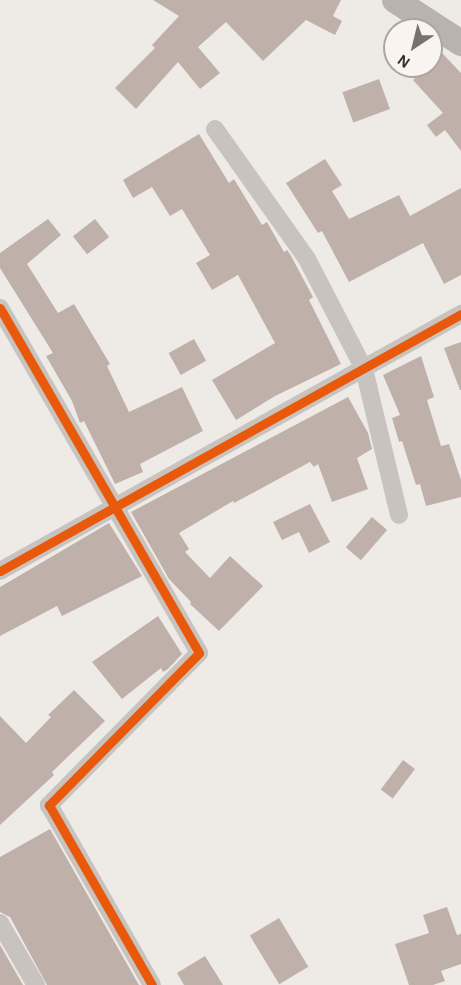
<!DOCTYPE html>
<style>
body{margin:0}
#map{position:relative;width:461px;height:985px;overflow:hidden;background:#eeeae6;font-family:"Alegreya Sans",sans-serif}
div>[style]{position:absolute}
.building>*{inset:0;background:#c0b0aa;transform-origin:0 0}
.minor>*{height:18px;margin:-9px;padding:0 9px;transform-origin:9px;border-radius:9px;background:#c8c3be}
.secondary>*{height:26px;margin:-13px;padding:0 13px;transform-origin:13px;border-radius:13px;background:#b8b3af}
.cycleway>*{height:9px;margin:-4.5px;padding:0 4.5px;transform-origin:4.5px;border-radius:4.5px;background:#e8590c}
span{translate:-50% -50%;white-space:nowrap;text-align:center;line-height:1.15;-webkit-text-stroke:6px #f9f4ef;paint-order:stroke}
.north{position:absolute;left:383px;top:18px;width:60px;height:60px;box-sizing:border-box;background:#f9f4ef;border:2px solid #aca6a1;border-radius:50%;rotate:215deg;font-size:16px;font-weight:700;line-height:24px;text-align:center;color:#39302c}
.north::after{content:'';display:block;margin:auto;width:21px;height:27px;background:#78716d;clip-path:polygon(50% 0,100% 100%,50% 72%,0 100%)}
</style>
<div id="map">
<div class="building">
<i style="clip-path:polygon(153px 0,341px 0,333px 16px,342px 21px,335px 35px,306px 20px,263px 61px,226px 22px,198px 47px,220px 73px,200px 89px,178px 62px,136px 109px,115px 88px,155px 48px,152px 45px,179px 16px)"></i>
<i style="clip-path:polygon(442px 53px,461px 73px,461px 151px,445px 130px,436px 137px,427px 125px,443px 113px,413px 80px)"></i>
<i style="left:379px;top:79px;width:32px;height:39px;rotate:70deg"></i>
<i style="clip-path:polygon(199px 134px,229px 183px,234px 179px,262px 225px,267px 222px,284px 252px,287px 250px,290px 254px,313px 297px,309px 300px,341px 364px,275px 396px,236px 420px,212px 380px,275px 343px,238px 275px,212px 290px,196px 263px,210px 255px,182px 209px,170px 216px,152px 187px,133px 198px,123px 180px)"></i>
<i style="clip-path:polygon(325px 159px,342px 185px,332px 191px,349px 219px,399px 195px,410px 216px,461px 188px,461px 275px,444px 284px,423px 243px,349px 282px,322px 231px,318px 233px,286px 183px)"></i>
<i style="clip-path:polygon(48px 219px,61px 235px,27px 264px,58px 313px,74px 304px,110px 364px,107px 366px,129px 412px,182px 387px,203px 431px,140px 464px,143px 472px,115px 484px,84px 421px,80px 423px,72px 401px,46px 356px,53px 353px,0 268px,0 253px)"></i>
<i style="left:95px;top:219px;width:23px;height:28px;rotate:52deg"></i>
<i style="left:194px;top:339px;width:25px;height:29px;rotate:61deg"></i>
<i style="clip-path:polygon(461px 342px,461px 390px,460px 390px,444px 348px)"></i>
<i style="clip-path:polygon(421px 356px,434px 397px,427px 400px,441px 446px,449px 444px,461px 480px,461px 497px,426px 506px,420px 484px,416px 485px,402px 441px,399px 442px,392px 418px,400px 415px,383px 375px)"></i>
<i style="clip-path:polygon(348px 397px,368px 433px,372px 449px,357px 458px,368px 489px,332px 502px,318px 464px,314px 467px,310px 462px,234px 503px,233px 501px,179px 533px,189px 549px,185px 552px,210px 578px,230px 556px,263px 586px,219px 631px,190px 604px,191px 602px,169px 579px,131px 512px)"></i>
<i style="clip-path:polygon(310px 504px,330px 542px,309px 553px,299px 532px,282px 540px,273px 522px)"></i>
<i style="left:372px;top:517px;width:20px;height:40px;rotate:41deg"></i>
<i style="clip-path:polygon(109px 523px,142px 576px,62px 616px,57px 606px,0 636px,0 587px)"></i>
<i style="clip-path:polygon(158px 616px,182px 654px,168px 669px,163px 672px,161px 668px,122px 699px,92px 662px)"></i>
<i style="clip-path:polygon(74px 690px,105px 721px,52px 772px,54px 775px,0 825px,0 716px,26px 743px,51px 717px,48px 715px)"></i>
<i style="left:403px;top:760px;width:15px;height:37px;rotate:37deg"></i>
<i style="clip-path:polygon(50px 829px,139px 985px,47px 985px,10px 917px,0 912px,0 857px)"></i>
<i style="clip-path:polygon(447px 907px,457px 935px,461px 934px,461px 964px,441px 971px,445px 981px,433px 985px,409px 985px,395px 944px,429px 933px,423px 915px)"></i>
<i style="left:279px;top:918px;width:57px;height:34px;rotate:59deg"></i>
<i style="clip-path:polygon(0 945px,23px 985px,0 985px)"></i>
<i style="clip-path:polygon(205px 956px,223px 985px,184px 985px,177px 973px)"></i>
</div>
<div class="minor">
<i style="left:215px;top:129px;width:159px;rotate:54.7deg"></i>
<i style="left:307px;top:259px;width:124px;rotate:62.6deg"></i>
<i style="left:364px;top:369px;width:150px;rotate:76.5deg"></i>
<i style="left:0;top:308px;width:398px;rotate:60deg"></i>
<i style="left:199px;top:653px;width:214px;rotate:134.6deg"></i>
<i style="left:49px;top:805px;width:207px;rotate:60.2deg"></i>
<i style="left:0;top:571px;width:528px;rotate:-29.14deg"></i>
<i style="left:0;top:923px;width:72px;rotate:59.9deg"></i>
</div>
<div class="secondary">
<i style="left:395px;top:0;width:79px;rotate:33.1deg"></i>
</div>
<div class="cycleway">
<i style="left:0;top:308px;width:398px;rotate:60deg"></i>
<i style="left:199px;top:653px;width:214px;rotate:134.6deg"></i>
<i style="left:49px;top:805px;width:207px;rotate:60.2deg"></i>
<i style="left:0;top:571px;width:528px;rotate:-29.14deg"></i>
</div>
<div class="north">N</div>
</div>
